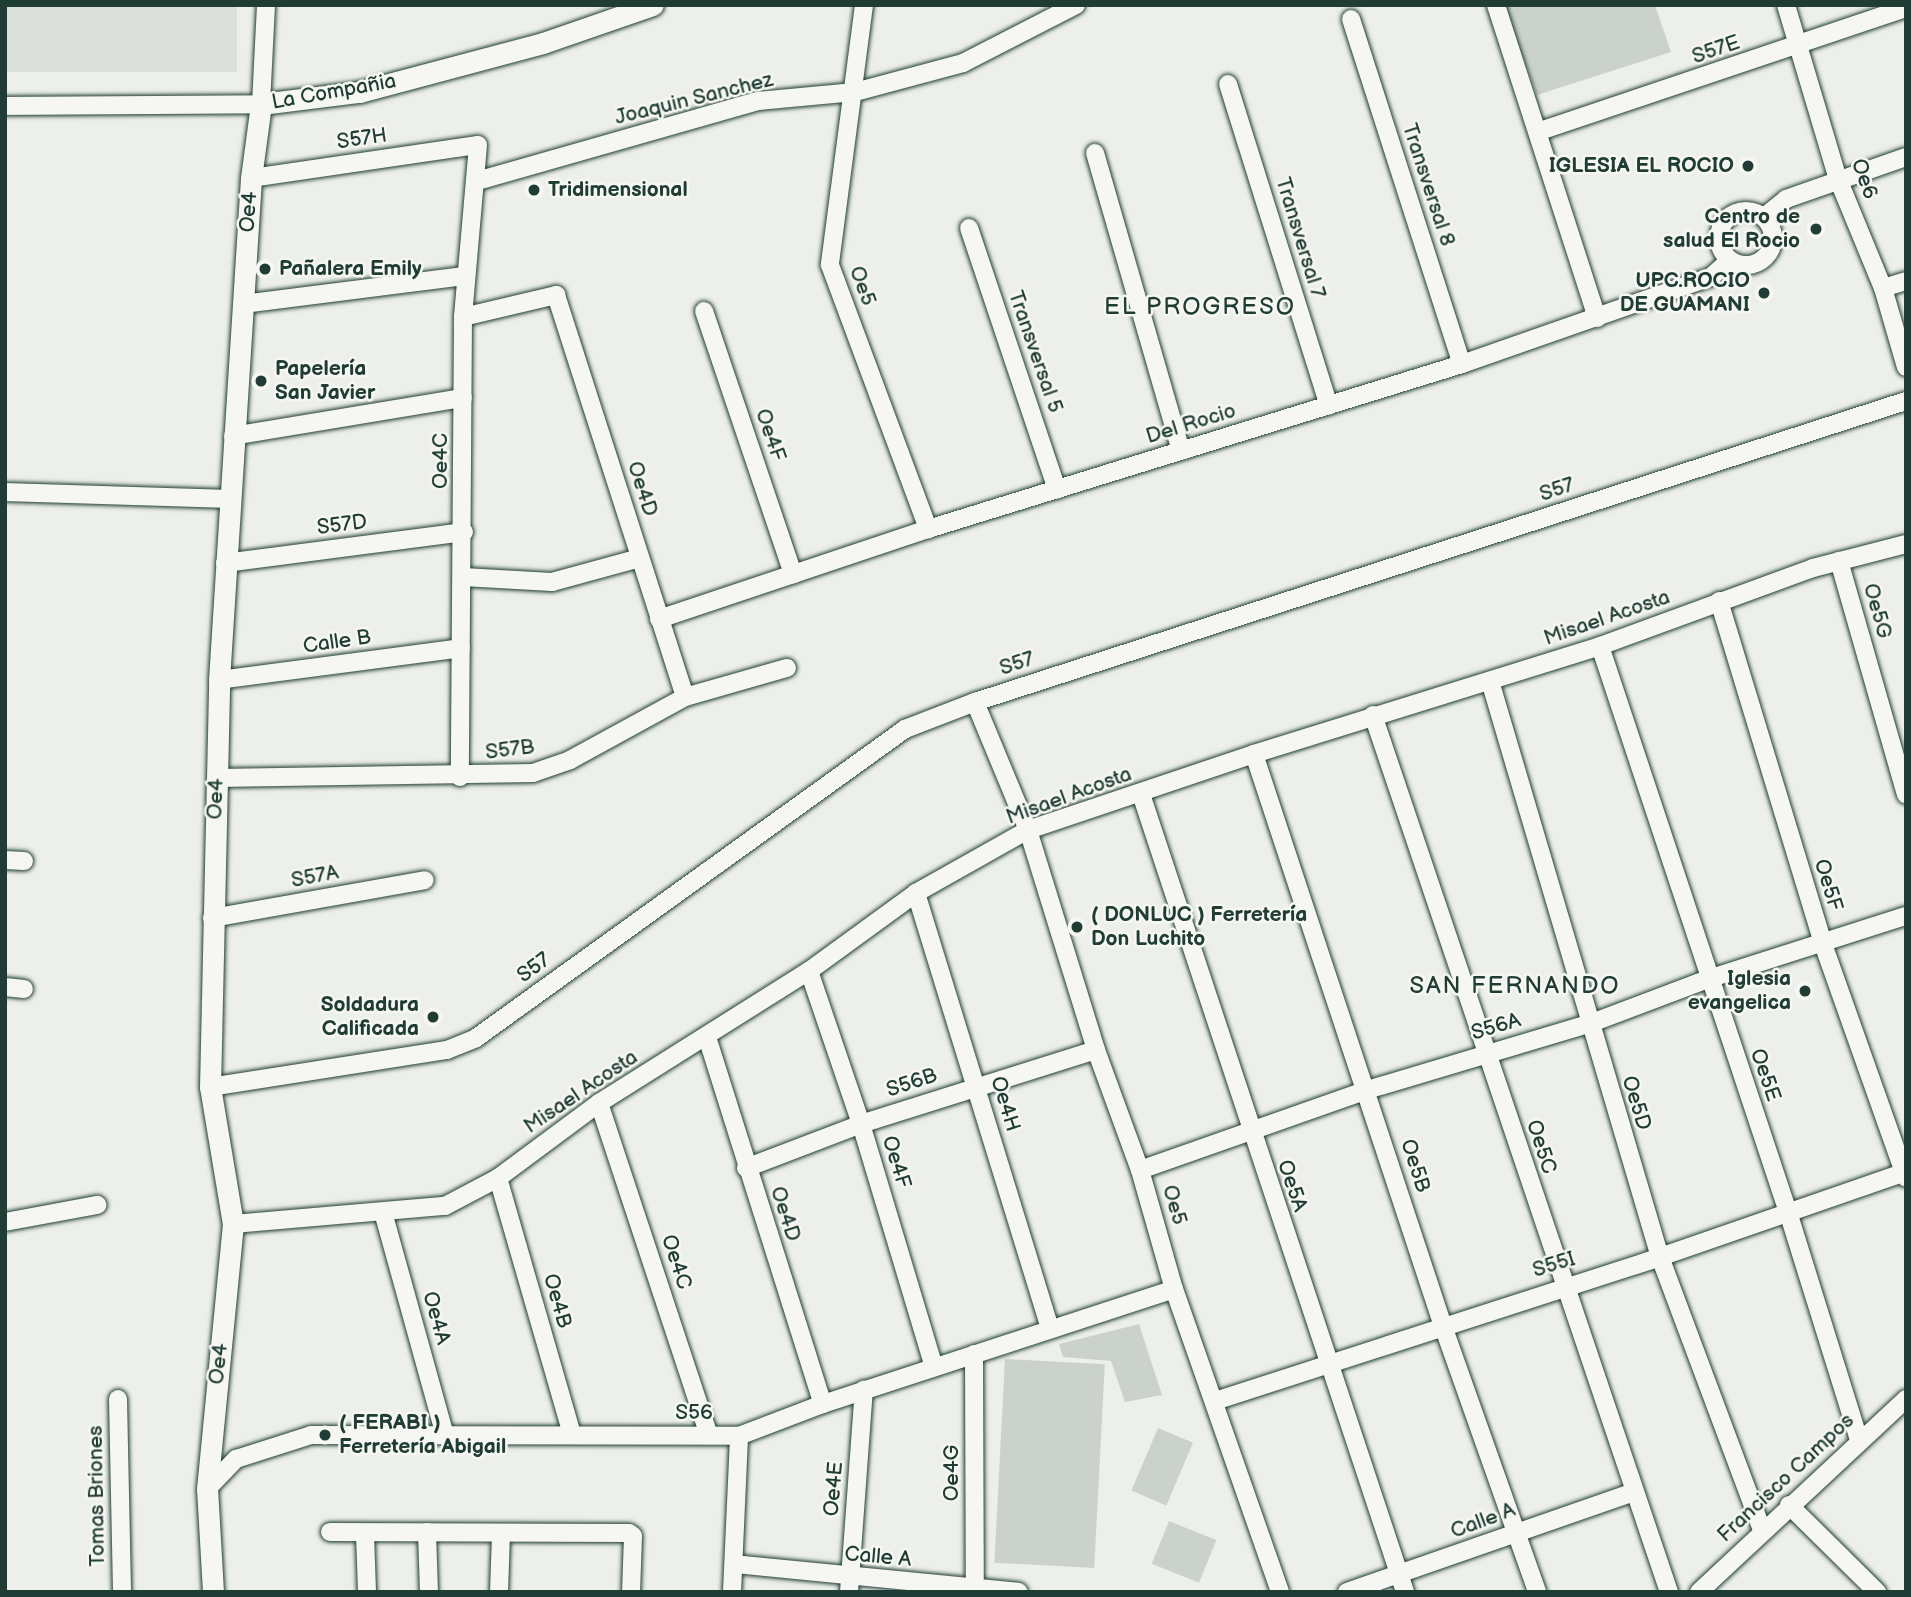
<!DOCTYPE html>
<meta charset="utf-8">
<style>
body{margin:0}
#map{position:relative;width:1911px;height:1597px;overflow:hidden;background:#edefea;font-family:"Balsamiq Sans",sans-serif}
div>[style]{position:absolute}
.built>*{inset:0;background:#dce0db;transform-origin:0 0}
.green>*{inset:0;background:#cbd2cc;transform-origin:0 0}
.roads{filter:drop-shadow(0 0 2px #1f3d34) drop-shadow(0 0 2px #1f3d34)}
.minor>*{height:18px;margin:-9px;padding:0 9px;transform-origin:9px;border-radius:9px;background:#f6f6f2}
.minor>.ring{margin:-9px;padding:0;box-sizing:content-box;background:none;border:18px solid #f6f6f2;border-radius:50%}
.tertiary>*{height:21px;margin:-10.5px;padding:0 10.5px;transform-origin:10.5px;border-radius:10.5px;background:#f6f6f2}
.dots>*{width:19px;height:19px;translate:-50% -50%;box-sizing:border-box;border:4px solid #f6f6f2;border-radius:50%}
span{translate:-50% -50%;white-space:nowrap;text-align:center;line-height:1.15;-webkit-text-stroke:5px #f6f6f2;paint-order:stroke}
.street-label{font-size:21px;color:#1f3d34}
.poi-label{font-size:21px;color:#1f3d34;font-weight:700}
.right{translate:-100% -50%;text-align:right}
.left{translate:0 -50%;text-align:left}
.quarter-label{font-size:24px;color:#1f3d34;letter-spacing:2px}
.frame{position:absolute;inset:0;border:7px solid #1f3d34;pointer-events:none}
</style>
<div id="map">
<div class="built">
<i style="left:5px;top:5px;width:232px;height:67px"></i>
</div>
<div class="green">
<i style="clip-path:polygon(1504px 5px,1655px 5px,1671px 52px,1537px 95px)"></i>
<i style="clip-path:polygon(1139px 1324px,1162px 1395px,1125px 1402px,1111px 1361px,1063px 1357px,1059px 1344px)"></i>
<i style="left:1005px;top:1359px;width:100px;height:204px;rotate:3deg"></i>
<i style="left:1158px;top:1428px;width:38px;height:68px;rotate:23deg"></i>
<i style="left:1169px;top:1521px;width:51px;height:46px;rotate:22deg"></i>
</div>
<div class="roads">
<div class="minor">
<i style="left:864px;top:5px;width:262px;rotate:97.5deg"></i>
<i style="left:830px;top:265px;width:282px;rotate:69.6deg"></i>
<i style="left:1496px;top:5px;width:329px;rotate:72.1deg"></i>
<i style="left:1786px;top:5px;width:182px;rotate:73.4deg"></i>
<i style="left:1838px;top:179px;width:118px;rotate:67.6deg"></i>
<i style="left:1883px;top:288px;width:82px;rotate:73.8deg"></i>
<i style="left:1351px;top:19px;width:362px;rotate:72.2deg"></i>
<i style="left:1228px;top:84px;width:337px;rotate:72.6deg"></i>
<i style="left:5px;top:106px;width:256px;rotate:-0.4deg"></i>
<i style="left:261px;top:104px;width:99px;rotate:-87.1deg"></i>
<i style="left:1540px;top:131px;width:386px;rotate:-18.6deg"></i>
<i style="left:1095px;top:153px;width:310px;rotate:73.9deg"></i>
<i style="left:251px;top:178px;width:229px;rotate:-8.3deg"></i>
<i style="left:478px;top:145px;width:173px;rotate:95deg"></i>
<i style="left:463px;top:317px;width:460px;rotate:90.4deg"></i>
<i style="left:477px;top:181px;width:292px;rotate:-15.9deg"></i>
<i style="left:758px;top:101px;width:97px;rotate:-5.3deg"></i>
<i style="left:855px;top:92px;width:112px;rotate:-15deg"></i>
<i style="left:963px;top:63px;width:127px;rotate:-27.2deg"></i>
<i class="ring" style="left:1719px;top:211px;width:36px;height:36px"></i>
<i style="left:1764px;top:217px;width:28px;rotate:-39deg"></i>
<i style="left:1786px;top:199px;width:127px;rotate:-19.3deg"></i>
<i style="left:969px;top:228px;width:276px;rotate:71.4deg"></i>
<i style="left:1883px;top:288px;width:24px;rotate:-17deg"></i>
<i style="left:243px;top:304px;width:225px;rotate:-7.2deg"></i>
<i style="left:704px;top:311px;width:278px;rotate:71.3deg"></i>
<i style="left:463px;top:317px;width:96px;rotate:-13.3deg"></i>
<i style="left:556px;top:295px;width:422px;rotate:72.2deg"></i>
<i style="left:233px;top:436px;width:233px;rotate:-9.4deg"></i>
<i style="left:5px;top:492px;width:225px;rotate:1.8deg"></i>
<i style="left:1839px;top:561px;width:243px;rotate:74deg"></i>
<i style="left:225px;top:563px;width:241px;rotate:-7.4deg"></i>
<i style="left:463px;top:577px;width:89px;rotate:3.2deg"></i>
<i style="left:552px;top:582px;width:91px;rotate:-15.3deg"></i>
<i style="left:1719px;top:601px;width:355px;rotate:73.1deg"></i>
<i style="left:1822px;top:941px;width:251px;rotate:70.5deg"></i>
<i style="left:659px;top:619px;width:284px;rotate:-18.5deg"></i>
<i style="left:928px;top:529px;width:559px;rotate:-17.17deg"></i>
<i style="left:1462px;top:364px;width:264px;rotate:-19.3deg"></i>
<i style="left:1711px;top:277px;width:25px;rotate:-42deg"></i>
<i style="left:1600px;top:646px;width:596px;rotate:71.63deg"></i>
<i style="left:1788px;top:1212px;width:239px;rotate:72.7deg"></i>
<i style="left:219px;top:680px;width:244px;rotate:-7.5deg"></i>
<i style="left:1490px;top:681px;width:601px;rotate:73.56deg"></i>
<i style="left:1660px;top:1257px;width:291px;rotate:69.5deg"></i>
<i style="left:975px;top:702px;width:139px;rotate:67.5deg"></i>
<i style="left:1028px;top:830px;width:230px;rotate:72.8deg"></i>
<i style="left:1096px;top:1050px;width:128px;rotate:69.9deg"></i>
<i style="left:1140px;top:1170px;width:124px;rotate:74.1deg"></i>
<i style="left:1174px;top:1289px;width:321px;rotate:70.7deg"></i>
<i style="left:1373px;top:715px;width:926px;rotate:71.35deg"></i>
<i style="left:1254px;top:754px;width:602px;rotate:71.72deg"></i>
<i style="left:1443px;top:1326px;width:282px;rotate:70.5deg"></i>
<i style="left:217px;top:778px;width:316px;rotate:-0.9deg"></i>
<i style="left:533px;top:773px;width:39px;rotate:-19deg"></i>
<i style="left:570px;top:760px;width:131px;rotate:-28.7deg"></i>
<i style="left:685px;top:697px;width:106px;rotate:-15.9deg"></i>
<i style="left:1141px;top:794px;width:841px;rotate:71.69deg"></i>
<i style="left:5px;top:860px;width:19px;rotate:3deg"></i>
<i style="left:916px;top:893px;width:456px;rotate:72.9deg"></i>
<i style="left:212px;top:918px;width:216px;rotate:-10.1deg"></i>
<i style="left:809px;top:971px;width:162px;rotate:71.2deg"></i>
<i style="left:861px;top:1124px;width:254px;rotate:73.3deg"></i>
<i style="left:5px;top:987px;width:19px;rotate:6deg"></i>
<i style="left:707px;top:1037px;width:385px;rotate:72.5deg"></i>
<i style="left:210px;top:1087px;width:240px;rotate:-8.9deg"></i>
<i style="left:447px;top:1050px;width:31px;rotate:-22deg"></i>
<i style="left:476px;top:1038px;width:529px;rotate:-35.76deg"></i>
<i style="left:905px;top:729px;width:75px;rotate:-21.1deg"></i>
<i style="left:975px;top:702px;width:978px;rotate:-17.92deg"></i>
<i style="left:599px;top:1103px;width:350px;rotate:71.7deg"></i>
<i style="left:746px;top:1168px;width:123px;rotate:-20.9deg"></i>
<i style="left:861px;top:1124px;width:246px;rotate:-17.5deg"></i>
<i style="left:1140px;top:1170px;width:241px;rotate:-19.4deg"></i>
<i style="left:1367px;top:1090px;width:232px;rotate:-16.6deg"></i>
<i style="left:1589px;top:1024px;width:127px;rotate:-20.7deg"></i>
<i style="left:1708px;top:979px;width:208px;rotate:-17.7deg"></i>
<i style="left:498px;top:1178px;width:267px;rotate:73.9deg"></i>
<i style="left:383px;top:1212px;width:232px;rotate:74.5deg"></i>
<i style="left:5px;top:1222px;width:94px;rotate:-10.5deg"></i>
<i style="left:233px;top:1224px;width:213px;rotate:-4.9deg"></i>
<i style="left:445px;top:1206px;width:60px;rotate:-27.8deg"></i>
<i style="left:498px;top:1178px;width:126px;rotate:-36.6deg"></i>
<i style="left:599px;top:1103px;width:248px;rotate:-32.2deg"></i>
<i style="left:809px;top:971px;width:132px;rotate:-36.1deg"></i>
<i style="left:916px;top:893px;width:129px;rotate:-29.4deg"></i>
<i style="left:1028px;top:830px;width:238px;rotate:-18.6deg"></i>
<i style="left:1254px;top:754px;width:362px;rotate:-17.3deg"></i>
<i style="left:1600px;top:646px;width:227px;rotate:-20.1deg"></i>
<i style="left:1813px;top:568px;width:96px;rotate:-14.5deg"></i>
<i style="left:974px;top:1354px;width:238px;rotate:89.8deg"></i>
<i style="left:118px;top:1399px;width:193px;rotate:88.8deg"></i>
<i style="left:1215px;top:1401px;width:468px;rotate:-17.9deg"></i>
<i style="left:1660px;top:1257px;width:260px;rotate:-19.1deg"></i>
<i style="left:207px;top:1489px;width:42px;rotate:-46deg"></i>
<i style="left:236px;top:1459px;width:79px;rotate:-17.7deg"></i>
<i style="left:311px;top:1435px;width:428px;rotate:0.1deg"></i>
<i style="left:739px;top:1436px;width:90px;rotate:-20.9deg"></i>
<i style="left:823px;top:1404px;width:369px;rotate:-18.1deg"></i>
<i style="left:1789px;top:1505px;width:124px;rotate:44.7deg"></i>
<i style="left:330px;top:1532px;width:299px;rotate:0.2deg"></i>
<i style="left:629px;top:1533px;width:5px;rotate:37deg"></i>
<i style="left:633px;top:1536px;width:56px;rotate:92deg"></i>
<i style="left:427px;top:1532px;width:60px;rotate:88.1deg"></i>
<i style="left:365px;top:1534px;width:58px;rotate:88deg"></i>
<i style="left:734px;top:1564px;width:286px;rotate:5.6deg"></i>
<i style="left:499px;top:1592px;width:58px;rotate:-88deg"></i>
<i style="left:732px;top:1592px;width:156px;rotate:-87.4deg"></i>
<i style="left:849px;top:1592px;width:203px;rotate:-85.8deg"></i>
<i style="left:1347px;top:1592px;width:304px;rotate:-19.2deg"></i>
<i style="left:1699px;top:1592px;width:283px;rotate:-43deg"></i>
</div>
<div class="tertiary">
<i style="left:213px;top:1592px;width:103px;rotate:-93.3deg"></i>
<i style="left:207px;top:1489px;width:266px;rotate:-84.4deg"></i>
<i style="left:233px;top:1224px;width:139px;rotate:-99.5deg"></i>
<i style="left:210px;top:1087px;width:407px;rotate:-88.7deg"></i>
<i style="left:219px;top:680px;width:503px;rotate:-86.35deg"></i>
<i style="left:251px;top:178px;width:75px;rotate:-82.3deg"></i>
<i style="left:261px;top:104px;width:99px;rotate:-7deg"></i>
<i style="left:359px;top:92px;width:190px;rotate:-14.9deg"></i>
<i style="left:543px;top:43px;width:116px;rotate:-19.1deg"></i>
</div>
</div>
<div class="dots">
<i style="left:1748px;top:166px;background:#1f3d34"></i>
<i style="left:534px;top:190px;background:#1f3d34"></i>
<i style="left:1816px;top:229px;background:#1f3d34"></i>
<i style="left:265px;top:269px;background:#1f3d34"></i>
<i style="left:1764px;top:293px;background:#1f3d34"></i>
<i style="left:261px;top:381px;background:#1f3d34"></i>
<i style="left:1077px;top:927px;background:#1f3d34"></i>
<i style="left:1805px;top:991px;background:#1f3d34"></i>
<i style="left:433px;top:1017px;background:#1f3d34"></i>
<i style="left:325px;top:1435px;background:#1f3d34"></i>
</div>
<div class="street-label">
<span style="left:1716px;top:50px;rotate:-19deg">S57E</span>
<span style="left:334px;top:92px;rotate:-10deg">La Compañia</span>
<span style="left:694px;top:99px;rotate:-14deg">Joaquin Sanchez</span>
<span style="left:362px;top:139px;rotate:-8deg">S57H</span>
<span style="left:1864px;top:179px;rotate:70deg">Oe6</span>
<span style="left:1428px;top:185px;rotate:72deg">Transversal 8</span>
<span style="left:249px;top:212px;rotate:-86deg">Oe4</span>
<span style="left:1300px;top:238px;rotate:73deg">Transversal 7</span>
<span style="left:862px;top:286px;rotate:70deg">Oe5</span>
<span style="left:1035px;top:352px;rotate:71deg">Transversal 5</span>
<span style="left:1191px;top:424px;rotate:-17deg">Del Rocio</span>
<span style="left:770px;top:435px;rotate:71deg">Oe4F</span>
<span style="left:441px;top:461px;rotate:-90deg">Oe4C</span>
<span style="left:642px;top:489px;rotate:72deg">Oe4D</span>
<span style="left:1557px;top:490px;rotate:-18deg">S57</span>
<span style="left:342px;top:525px;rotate:-7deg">S57D</span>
<span style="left:1877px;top:611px;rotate:74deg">Oe5G</span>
<span style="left:1607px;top:618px;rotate:-19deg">Misael Acosta</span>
<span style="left:337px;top:642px;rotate:-8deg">Calle B</span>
<span style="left:1017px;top:664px;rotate:-18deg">S57</span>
<span style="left:510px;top:750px;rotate:-7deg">S57B</span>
<span style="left:1069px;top:796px;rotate:-20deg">Misael Acosta</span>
<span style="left:216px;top:799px;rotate:-88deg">Oe4</span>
<span style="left:315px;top:877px;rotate:-10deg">S57A</span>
<span style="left:1828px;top:885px;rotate:73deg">Oe5F</span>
<span style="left:534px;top:968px;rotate:-36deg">S57</span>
<span style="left:1496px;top:1027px;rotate:-16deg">S56A</span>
<span style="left:1765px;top:1075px;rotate:71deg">Oe5E</span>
<span style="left:912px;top:1083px;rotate:-18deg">S56B</span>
<span style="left:581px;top:1092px;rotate:-34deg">Misael Acosta</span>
<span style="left:1636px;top:1103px;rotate:73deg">Oe5D</span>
<span style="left:1005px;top:1104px;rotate:73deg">Oe4H</span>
<span style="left:1541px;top:1147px;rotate:72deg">Oe5C</span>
<span style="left:896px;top:1162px;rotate:73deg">Oe4F</span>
<span style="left:1415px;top:1166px;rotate:72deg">Oe5B</span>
<span style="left:1292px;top:1186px;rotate:71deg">Oe5A</span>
<span style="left:1174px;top:1205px;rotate:74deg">Oe5</span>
<span style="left:785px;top:1214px;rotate:72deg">Oe4D</span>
<span style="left:676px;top:1262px;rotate:72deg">Oe4C</span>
<span style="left:1554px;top:1265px;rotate:-17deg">S55I</span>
<span style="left:557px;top:1301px;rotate:74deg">Oe4B</span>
<span style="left:436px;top:1318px;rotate:74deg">Oe4A</span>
<span style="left:219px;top:1364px;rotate:-84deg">Oe4</span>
<span style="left:694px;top:1413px">S56</span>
<span style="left:952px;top:1473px;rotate:-90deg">Oe4G</span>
<span style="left:1786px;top:1478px;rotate:-43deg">Francisco Campos</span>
<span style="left:834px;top:1489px;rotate:-85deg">Oe4E</span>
<span style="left:97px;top:1496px;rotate:-91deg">Tomas Briones</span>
<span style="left:1483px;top:1521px;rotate:-20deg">Calle A</span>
<span style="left:878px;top:1557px;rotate:5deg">Calle A</span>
</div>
<div class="poi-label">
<span class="right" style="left:1734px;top:166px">IGLESIA EL ROCIO</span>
<span class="left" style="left:548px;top:190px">Tridimensional</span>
<span class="right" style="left:1800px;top:229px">Centro de<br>salud El Rocio</span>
<span class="left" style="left:279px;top:269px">Pañalera Emily</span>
<span class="right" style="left:1750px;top:293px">UPC.ROCIO<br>DE GUAMANI</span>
<span class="left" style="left:275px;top:381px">Papelería<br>San Javier</span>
<span class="left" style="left:1091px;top:927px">( DONLUC ) Ferretería<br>Don Luchito</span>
<span class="right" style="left:1791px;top:991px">Iglesia<br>evangelica</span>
<span class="right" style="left:419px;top:1017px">Soldadura<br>Calificada</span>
<span class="left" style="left:339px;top:1435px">( FERABI )<br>Ferretería Abigail</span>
</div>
<div class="quarter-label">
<span style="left:1200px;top:307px">EL PROGRESO</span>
<span style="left:1515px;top:986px">SAN FERNANDO</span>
</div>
<div class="frame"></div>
</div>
